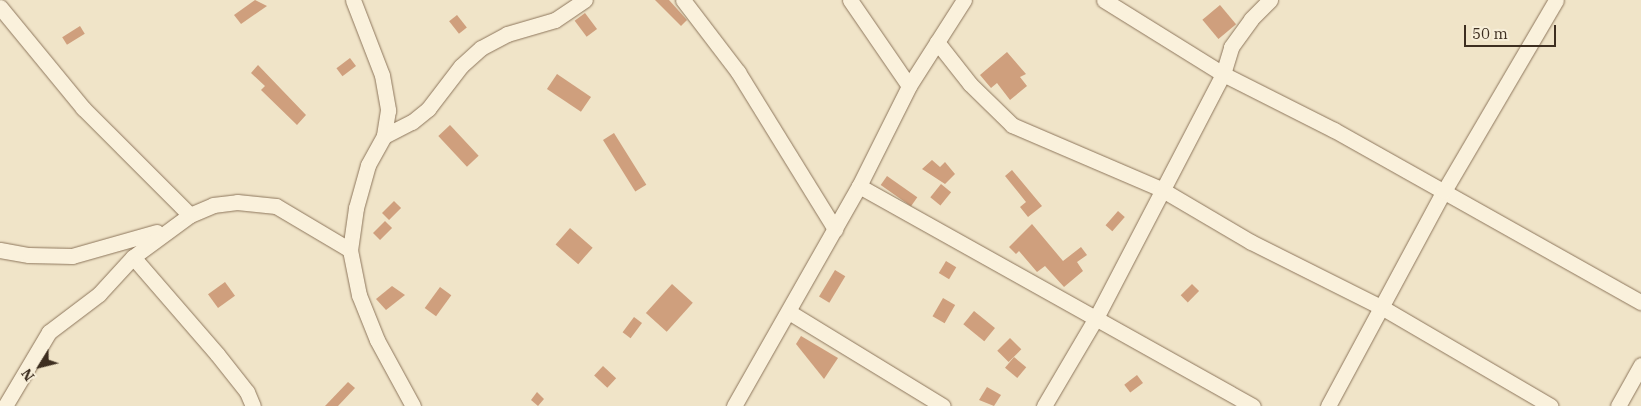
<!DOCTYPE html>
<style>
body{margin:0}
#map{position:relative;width:1641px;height:406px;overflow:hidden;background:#f0e4c8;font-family:"IBM Plex Serif",serif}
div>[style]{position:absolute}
.building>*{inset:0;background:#cf9f7d;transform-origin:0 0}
.roads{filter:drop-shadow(0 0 1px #8d765c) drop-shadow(0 0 1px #8d765c)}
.minor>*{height:15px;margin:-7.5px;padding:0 7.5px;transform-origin:7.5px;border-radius:7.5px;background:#faf1dc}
span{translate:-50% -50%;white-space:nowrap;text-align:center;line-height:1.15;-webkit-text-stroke:4px #f7eed8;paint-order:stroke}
.north{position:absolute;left:15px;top:341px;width:50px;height:50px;-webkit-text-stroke:4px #f7eed8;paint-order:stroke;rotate:234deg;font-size:14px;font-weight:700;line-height:20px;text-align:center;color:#3d2e20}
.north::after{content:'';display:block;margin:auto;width:18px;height:22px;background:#3d2e20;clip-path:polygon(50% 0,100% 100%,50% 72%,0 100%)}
.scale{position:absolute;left:1464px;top:25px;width:92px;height:22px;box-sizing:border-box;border:2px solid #3d2e20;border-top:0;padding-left:6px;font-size:15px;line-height:18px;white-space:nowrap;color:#3d2e20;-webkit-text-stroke:4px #f7eed8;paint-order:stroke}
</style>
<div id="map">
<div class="building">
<i style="clip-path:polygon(255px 0,267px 6px,241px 24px,234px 15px)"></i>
<i style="clip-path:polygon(655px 0,669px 0,687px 20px,681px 26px)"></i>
<i style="left:1220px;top:5px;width:25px;height:23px;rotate:50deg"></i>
<i style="left:585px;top:13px;width:20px;height:13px;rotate:53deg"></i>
<i style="left:457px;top:15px;width:16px;height:10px;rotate:52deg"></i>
<i style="left:80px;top:26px;width:9px;height:21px;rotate:58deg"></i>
<i style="clip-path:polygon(1007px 52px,1026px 74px,1020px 77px,1027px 86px,1010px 100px,997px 83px,991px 88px,980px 75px)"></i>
<i style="left:350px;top:58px;width:10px;height:17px;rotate:53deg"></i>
<i style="clip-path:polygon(258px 65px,306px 115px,297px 125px,261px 90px,265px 86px,251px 73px)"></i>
<i style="left:557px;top:74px;width:41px;height:18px;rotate:34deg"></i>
<i style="left:450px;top:125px;width:42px;height:16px;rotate:47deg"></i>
<i style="left:614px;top:133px;width:61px;height:13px;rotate:58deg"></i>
<i style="clip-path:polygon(932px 160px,940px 167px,945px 162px,955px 174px,945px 184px,922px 169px)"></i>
<i style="clip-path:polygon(1012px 170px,1042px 206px,1028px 217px,1020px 207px,1026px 202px,1005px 176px)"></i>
<i style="left:887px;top:176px;width:37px;height:11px;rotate:35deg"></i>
<i style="left:941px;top:184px;width:13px;height:17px;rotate:39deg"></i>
<i style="left:394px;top:201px;width:10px;height:17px;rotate:45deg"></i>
<i style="left:1118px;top:211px;width:9px;height:19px;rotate:41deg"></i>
<i style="left:385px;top:221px;width:10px;height:17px;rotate:45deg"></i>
<i style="clip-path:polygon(1032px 224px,1063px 261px,1081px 247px,1087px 255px,1077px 262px,1083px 271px,1064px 287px,1045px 266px,1037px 272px,1019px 251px,1016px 254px,1009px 247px)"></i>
<i style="left:570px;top:228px;width:30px;height:22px;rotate:41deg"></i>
<i style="left:946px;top:261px;width:12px;height:14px;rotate:31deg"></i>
<i style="left:835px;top:270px;width:12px;height:31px;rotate:31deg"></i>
<i style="left:225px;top:282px;width:17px;height:21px;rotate:54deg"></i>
<i style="left:672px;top:284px;width:28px;height:39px;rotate:42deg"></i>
<i style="left:1192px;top:284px;width:10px;height:16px;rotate:45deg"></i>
<i style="clip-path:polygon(392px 286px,405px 295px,386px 310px,376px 299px)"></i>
<i style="left:440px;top:287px;width:14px;height:26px;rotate:36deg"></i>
<i style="left:943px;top:298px;width:14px;height:21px;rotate:30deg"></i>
<i style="left:974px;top:311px;width:27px;height:17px;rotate:39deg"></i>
<i style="left:634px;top:317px;width:10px;height:19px;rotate:37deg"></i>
<i style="clip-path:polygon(801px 336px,838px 358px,824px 379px,796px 344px)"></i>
<i style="left:1010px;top:338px;width:16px;height:18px;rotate:45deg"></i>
<i style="left:1014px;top:357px;width:16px;height:14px;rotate:40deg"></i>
<i style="left:603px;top:366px;width:18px;height:13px;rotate:43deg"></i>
<i style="left:1137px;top:375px;width:10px;height:16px;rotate:53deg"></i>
<i style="clip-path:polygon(348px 382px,355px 388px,338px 406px,325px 406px)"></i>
<i style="clip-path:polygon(987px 387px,1001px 395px,994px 406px,979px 400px)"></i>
<i style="clip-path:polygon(537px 392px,544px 399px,538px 406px,531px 400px)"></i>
</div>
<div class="roads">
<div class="minor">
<i style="left:353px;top:0;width:80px;rotate:68.9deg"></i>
<i style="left:382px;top:75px;width:36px;rotate:80deg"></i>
<i style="left:388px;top:110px;width:26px;rotate:99deg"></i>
<i style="left:384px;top:136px;width:33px;rotate:119deg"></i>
<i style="left:368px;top:165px;width:45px;rotate:105.6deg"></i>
<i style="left:356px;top:208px;width:42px;rotate:98.1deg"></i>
<i style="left:350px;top:250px;width:46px;rotate:78.7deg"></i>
<i style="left:359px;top:295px;width:48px;rotate:68.2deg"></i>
<i style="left:377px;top:340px;width:75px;rotate:61.4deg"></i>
<i style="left:683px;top:0;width:91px;rotate:52.6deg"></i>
<i style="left:738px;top:72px;width:185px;rotate:58.3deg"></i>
<i style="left:850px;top:0;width:104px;rotate:55.5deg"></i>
<i style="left:1104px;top:0;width:140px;rotate:31.9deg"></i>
<i style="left:1223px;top:74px;width:124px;rotate:26.8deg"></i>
<i style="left:1334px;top:130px;width:352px;rotate:29.3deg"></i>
<i style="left:0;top:7px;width:131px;rotate:50.6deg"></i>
<i style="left:83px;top:108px;width:151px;rotate:45deg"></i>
<i style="left:937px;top:42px;width:53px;rotate:51.8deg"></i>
<i style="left:970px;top:84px;width:59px;rotate:44.3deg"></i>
<i style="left:1012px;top:125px;width:162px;rotate:23.2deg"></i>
<i style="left:1161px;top:189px;width:104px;rotate:30.5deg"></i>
<i style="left:1251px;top:242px;width:148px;rotate:26.6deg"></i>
<i style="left:1383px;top:308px;width:194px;rotate:30.3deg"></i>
<i style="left:384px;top:136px;width:31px;rotate:-27deg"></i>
<i style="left:412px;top:122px;width:21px;rotate:-39deg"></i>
<i style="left:428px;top:109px;width:54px;rotate:-52.5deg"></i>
<i style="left:461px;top:66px;width:27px;rotate:-42deg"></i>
<i style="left:481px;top:48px;width:30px;rotate:-28deg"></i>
<i style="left:507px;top:34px;width:50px;rotate:-16.3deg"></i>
<i style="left:555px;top:20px;width:36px;rotate:-34deg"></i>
<i style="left:859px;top:186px;width:451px;rotate:29.2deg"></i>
<i style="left:0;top:250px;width:29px;rotate:10deg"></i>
<i style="left:29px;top:255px;width:43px;rotate:1.3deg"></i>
<i style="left:72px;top:256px;width:88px;rotate:-15.8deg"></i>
<i style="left:133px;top:257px;width:128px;rotate:49.1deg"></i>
<i style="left:217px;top:354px;width:48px;rotate:51.7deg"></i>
<i style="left:247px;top:392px;width:15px;rotate:67deg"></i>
<i style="left:789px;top:312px;width:180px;rotate:31.4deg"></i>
<i style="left:5px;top:406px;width:86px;rotate:-59.3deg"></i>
<i style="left:49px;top:332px;width:63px;rotate:-37.2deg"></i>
<i style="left:99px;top:294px;width:50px;rotate:-47.4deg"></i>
<i style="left:133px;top:257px;width:71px;rotate:-36.4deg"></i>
<i style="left:190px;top:215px;width:25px;rotate:-23deg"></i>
<i style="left:213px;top:205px;width:24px;rotate:-7deg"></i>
<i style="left:237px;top:202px;width:39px;rotate:6deg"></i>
<i style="left:276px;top:206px;width:86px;rotate:30.7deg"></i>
<i style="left:734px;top:406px;width:253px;rotate:-60.4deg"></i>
<i style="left:859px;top:186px;width:112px;rotate:-63.4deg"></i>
<i style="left:909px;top:86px;width:102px;rotate:-57.4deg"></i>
<i style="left:1044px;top:406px;width:104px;rotate:-59.5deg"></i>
<i style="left:1097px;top:316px;width:273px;rotate:-62.5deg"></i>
<i style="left:1223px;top:74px;width:28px;rotate:-73deg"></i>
<i style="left:1231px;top:47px;width:34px;rotate:-54deg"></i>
<i style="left:1251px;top:19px;width:27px;rotate:-45deg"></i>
<i style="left:1328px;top:406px;width:244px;rotate:-61.7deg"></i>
<i style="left:1444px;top:191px;width:221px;rotate:-59.6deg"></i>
<i style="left:1618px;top:406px;width:47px;rotate:-60.7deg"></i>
</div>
</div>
<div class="north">N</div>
<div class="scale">50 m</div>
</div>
